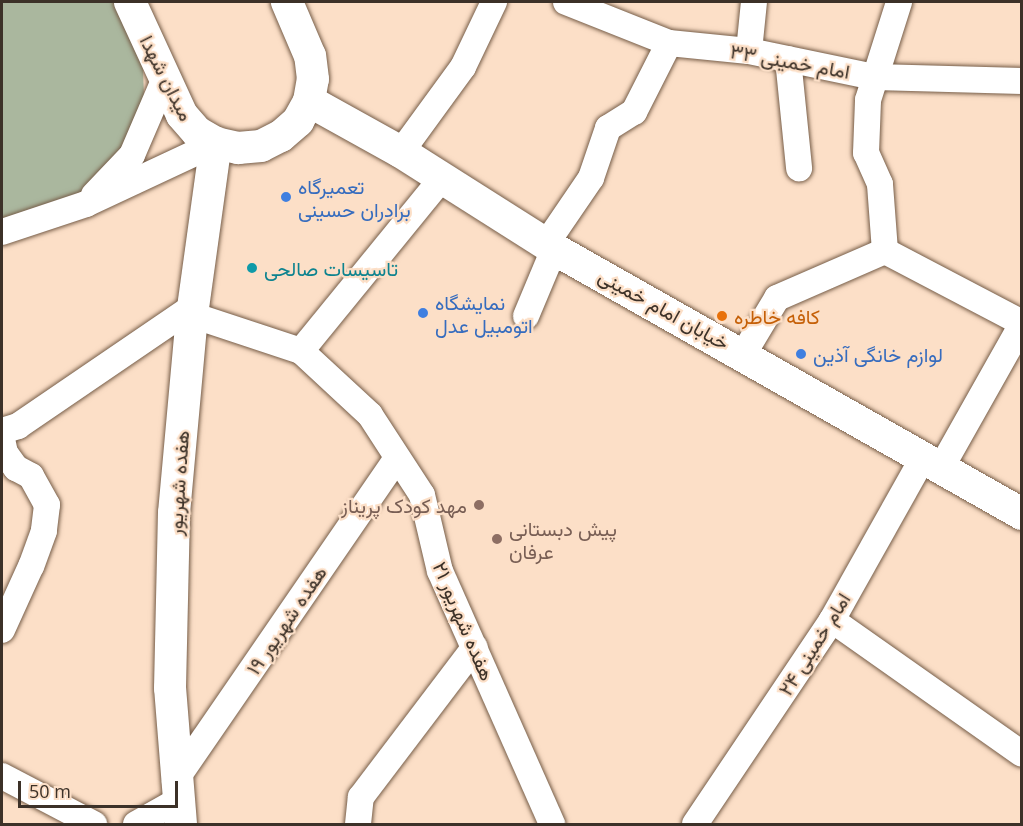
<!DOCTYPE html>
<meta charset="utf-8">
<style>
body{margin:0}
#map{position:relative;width:1023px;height:826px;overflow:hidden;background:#fcdfc7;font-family:"Open Sans",Vazirmatn,sans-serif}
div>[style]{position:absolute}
.green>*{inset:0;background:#aab79e}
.roads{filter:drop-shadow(0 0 2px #765d48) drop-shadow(0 0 2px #765d48)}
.minor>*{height:26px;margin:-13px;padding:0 13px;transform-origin:13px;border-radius:13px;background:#fff}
.major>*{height:32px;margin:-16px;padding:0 16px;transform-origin:16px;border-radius:16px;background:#fff}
.dots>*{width:16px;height:16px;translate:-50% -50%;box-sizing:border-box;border:3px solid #fcdfc7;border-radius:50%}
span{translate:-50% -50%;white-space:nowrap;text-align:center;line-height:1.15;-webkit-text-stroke:4.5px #fcdfc7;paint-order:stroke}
.street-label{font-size:20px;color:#3c3128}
.shop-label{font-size:20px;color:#366cbe}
.left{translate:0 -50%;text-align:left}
.culture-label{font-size:20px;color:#0d838f}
.food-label{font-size:20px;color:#c56008}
.education-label{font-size:20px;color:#785e54}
.right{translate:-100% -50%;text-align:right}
.frame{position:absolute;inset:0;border:3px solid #3c3128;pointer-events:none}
.scale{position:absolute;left:18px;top:781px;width:160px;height:27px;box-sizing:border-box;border:3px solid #3c3128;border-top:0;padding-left:8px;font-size:18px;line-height:21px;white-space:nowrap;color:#3c3128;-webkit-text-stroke:4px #fcdfc7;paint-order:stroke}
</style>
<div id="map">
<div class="green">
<i style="clip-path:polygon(2px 2px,114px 2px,143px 69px,144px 97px,128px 146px,79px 196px,2px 222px)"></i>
</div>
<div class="roads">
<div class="minor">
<i style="left:566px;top:2px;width:111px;rotate:21.7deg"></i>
<i style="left:669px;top:43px;width:80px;rotate:5.7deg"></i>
<i style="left:749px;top:51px;width:129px;rotate:11.7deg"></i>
<i style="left:875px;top:77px;width:147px;rotate:1.6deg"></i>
<i style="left:749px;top:51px;width:49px;rotate:-84.2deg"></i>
<i style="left:788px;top:59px;width:110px;rotate:84.2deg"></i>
<i style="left:401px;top:152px;width:105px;rotate:-53.9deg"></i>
<i style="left:463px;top:67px;width:72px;rotate:-64.5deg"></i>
<i style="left:94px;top:195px;width:55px;rotate:-46.5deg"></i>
<i style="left:132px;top:155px;width:84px;rotate:-66.8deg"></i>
<i style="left:2px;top:232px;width:89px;rotate:-18.4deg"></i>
<i style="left:86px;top:204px;width:144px;rotate:-25.1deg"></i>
<i style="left:546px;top:244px;width:80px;rotate:-55.7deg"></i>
<i style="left:591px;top:178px;width:53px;rotate:-71.2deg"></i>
<i style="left:608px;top:128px;width:31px;rotate:-32deg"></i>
<i style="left:634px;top:112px;width:77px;rotate:-63.1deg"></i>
<i style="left:885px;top:251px;width:67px;rotate:-94.3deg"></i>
<i style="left:880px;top:184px;width:34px;rotate:-114deg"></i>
<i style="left:866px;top:153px;width:53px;rotate:-87.8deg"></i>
<i style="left:868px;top:100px;width:103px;rotate:-72.4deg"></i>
<i style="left:885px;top:251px;width:155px;rotate:27.7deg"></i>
<i style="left:192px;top:315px;width:115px;rotate:18.3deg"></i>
<i style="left:301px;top:351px;width:94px;rotate:42.8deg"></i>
<i style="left:370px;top:415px;width:95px;rotate:57deg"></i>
<i style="left:422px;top:495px;width:78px;rotate:76.7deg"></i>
<i style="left:440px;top:571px;width:277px;rotate:66.1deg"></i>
<i style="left:526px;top:316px;width:73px;rotate:-67.3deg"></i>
<i style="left:301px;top:351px;width:223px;rotate:-50.8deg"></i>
<i style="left:744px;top:353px;width:64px;rotate:-59deg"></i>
<i style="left:777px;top:298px;width:118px;rotate:-23.5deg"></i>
<i style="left:2px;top:431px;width:17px;rotate:-17deg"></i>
<i style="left:18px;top:426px;width:213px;rotate:-34.3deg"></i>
<i style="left:2px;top:439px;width:14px;rotate:78deg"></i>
<i style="left:5px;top:453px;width:19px;rotate:54deg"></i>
<i style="left:16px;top:468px;width:17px;rotate:28deg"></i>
<i style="left:31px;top:476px;width:33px;rotate:61deg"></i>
<i style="left:47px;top:505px;width:26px;rotate:97deg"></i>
<i style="left:44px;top:531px;width:37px;rotate:110deg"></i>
<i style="left:31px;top:566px;width:70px;rotate:114.4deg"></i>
<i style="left:941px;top:468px;width:165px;rotate:-60.6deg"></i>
<i style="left:832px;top:620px;width:232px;rotate:35.2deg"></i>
<i style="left:2px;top:776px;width:104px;rotate:27.6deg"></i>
<i style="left:175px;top:781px;width:391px;rotate:-55.5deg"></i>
<i style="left:136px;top:824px;width:47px;rotate:-29.3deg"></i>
<i style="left:358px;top:824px;width:27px;rotate:-84deg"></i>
<i style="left:361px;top:797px;width:188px;rotate:-52.8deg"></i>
<i style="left:695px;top:824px;width:246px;rotate:-56.1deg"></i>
<i style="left:832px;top:620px;width:186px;rotate:-60.7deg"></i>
</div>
<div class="major">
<i style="left:130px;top:2px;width:124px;rotate:65.3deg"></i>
<i style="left:182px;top:115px;width:23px;rotate:49deg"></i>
<i style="left:197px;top:132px;width:22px;rotate:30deg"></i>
<i style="left:216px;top:143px;width:23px;rotate:13deg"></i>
<i style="left:238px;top:148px;width:23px;rotate:-5deg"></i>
<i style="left:261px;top:146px;width:22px;rotate:-27deg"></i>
<i style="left:281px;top:136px;width:23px;rotate:-41deg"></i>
<i style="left:298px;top:121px;width:23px;rotate:-61deg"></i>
<i style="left:309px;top:101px;width:22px;rotate:-80deg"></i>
<i style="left:313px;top:79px;width:23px;rotate:-97deg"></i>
<i style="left:310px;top:56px;width:59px;rotate:-113.1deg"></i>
<i style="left:309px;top:101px;width:105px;rotate:29deg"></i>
<i style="left:401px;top:152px;width:181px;rotate:32.4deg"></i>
<i style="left:554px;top:249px;width:538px;rotate:29.52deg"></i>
<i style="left:181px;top:824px;width:136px;rotate:-94.6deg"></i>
<i style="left:170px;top:688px;width:175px;rotate:-88.7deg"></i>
<i style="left:174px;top:513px;width:199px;rotate:-84.8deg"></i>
<i style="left:192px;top:315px;width:174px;rotate:-82.1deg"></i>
</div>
</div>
<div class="dots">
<i style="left:286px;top:197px;background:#3f7fe0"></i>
<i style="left:252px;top:268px;background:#0f9aa8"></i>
<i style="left:423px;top:313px;background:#3f7fe0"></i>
<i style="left:722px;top:316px;background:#e8710a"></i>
<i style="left:801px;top:354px;background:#3f7fe0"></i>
<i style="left:479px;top:505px;background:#8d6e63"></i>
<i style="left:497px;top:539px;background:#8d6e63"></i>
</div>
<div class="street-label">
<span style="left:790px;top:61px;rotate:10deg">امام خمینی ۳۳</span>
<span style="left:167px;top:78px;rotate:63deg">میدان شهدا</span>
<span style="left:664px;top:309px;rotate:29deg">خیابان امام خمینی</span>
<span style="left:178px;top:483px;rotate:-86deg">هفده شهریور</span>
<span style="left:286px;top:620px;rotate:-56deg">هفده شهریور ۱۹</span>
<span style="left:464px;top:621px;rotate:67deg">هفده شهریور ۲۱</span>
<span style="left:814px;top:644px;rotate:-58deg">امام خمینی ۲۴</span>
</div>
<div class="shop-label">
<span class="left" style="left:298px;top:198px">تعمیرگاه<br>برادران حسینی</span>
<span class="left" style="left:435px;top:314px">نمایشگاه<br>اتومبیل عدل</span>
<span class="left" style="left:813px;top:354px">لوازم خانگی آذین</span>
</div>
<div class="culture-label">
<span class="left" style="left:264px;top:268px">تاسیسات صالحی</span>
</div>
<div class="food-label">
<span class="left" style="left:734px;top:316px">کافه خاطره</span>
</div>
<div class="education-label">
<span class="right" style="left:467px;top:505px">مهد کودک پریناز</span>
<span class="left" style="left:509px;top:540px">پیش دبستانی<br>عرفان</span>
</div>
<div class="frame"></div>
<div class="scale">50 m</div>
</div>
